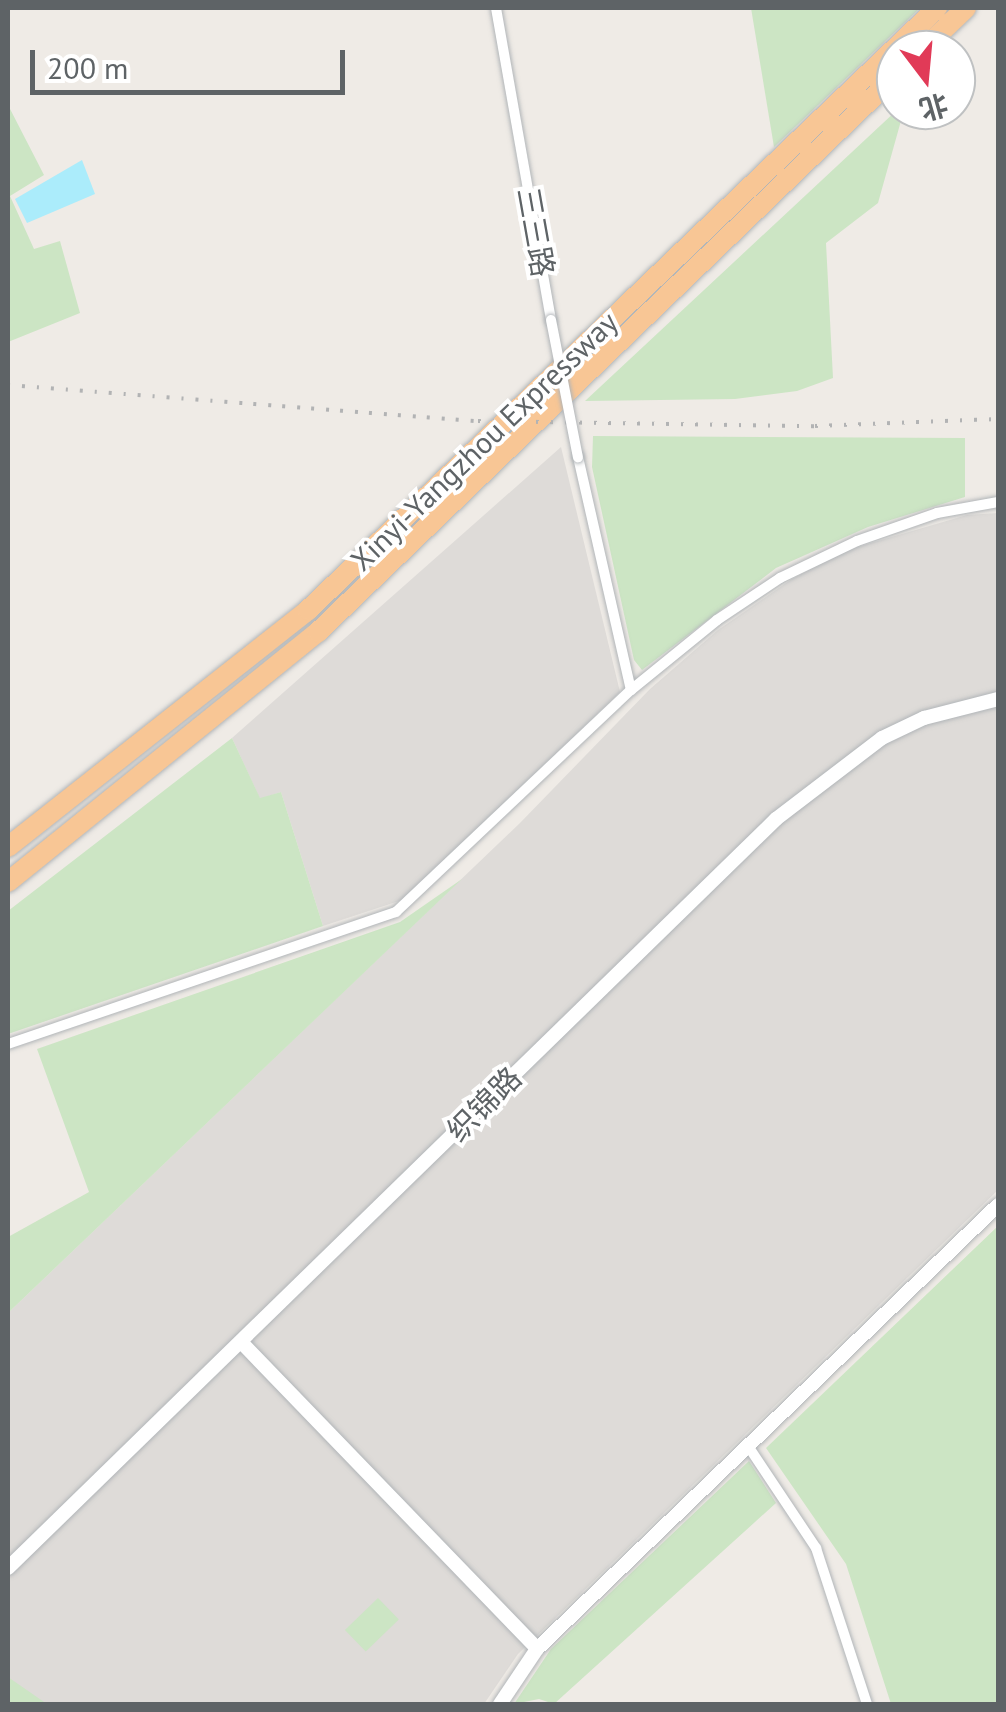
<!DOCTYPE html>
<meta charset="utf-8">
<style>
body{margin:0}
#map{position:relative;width:1006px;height:1712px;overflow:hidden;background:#efebe6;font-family:"PT Sans","Noto Sans SC",sans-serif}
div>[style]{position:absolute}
.industrial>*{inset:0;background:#dedbd8}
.green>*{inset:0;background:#cce5c4;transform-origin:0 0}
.water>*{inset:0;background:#abecfb}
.roads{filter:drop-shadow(0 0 2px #b1b5b8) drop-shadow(0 0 2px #b1b5b8)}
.minor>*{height:10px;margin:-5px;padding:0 5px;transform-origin:5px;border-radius:5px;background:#fff}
.tertiary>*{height:14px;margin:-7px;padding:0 7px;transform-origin:7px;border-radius:7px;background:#fff}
.motorway>*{height:20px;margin:-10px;padding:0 10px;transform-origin:10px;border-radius:10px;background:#f8c695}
.rail>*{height:4px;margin-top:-2px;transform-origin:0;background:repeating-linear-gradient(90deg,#b2b3b4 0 2.5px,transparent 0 14.5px)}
.bridges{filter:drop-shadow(0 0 2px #b1b5b8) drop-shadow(0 0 2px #b1b5b8)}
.minor-bridge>*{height:10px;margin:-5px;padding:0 5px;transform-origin:5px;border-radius:5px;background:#fff}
span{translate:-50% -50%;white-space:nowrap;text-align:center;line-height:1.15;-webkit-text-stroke:8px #fff;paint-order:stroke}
.street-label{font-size:30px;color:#5e6366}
.frame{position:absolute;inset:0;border:10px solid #5e6366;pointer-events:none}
.north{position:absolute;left:876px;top:30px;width:100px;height:100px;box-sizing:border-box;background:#fff;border:2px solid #bfc1c2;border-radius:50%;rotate:164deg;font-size:28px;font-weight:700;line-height:40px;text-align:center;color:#5e6366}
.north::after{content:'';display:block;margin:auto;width:35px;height:45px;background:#e13a57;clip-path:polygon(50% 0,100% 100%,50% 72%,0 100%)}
.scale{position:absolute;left:30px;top:50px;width:315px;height:45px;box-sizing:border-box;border:5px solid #5e6366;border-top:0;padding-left:12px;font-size:30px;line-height:35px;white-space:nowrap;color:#5e6366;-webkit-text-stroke:8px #fff;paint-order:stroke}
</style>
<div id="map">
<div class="industrial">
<i style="clip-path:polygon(561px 447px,620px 692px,405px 899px,323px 926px,281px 792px,260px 799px,232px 738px)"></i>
<i style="clip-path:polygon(998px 513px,998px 1190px,518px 1654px,484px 1704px,8px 1704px,8px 1313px,520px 823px,650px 689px,718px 630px,792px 579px,847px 550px,967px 515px)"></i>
</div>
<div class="green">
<i style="clip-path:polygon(751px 8px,920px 8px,774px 147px)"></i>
<i style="clip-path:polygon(8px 105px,44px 175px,10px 196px,34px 249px,60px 241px,80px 313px,8px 342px)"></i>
<i style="clip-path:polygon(897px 110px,904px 110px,878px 203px,826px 243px,833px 378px,797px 391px,735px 399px,585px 401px)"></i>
<i style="clip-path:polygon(593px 436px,965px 438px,965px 497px,868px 527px,776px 568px,642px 670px,634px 660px,592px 467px)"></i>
<i style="clip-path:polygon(232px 738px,260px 798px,281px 792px,323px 926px,8px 1034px,8px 911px)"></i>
<i style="clip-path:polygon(462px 879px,8px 1313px,8px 1237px,89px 1192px,37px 1049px,400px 922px)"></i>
<i style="clip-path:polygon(998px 1226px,998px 1704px,891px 1704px,846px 1564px,766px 1448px)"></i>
<i style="clip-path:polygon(749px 1461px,776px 1503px,554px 1704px,539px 1699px,514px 1704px,551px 1649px)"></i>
<i style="left:378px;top:1598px;width:30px;height:46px;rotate:46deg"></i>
<i style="clip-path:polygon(8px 1677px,47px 1704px,8px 1704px)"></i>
</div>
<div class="water">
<i style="clip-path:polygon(82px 160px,95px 194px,27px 223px,15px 199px)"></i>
</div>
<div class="roads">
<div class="minor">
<i style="left:496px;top:8px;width:317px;rotate:80deg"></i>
<i style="left:578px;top:457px;width:239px;rotate:77.2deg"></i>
<i style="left:8px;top:1044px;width:410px;rotate:-18.8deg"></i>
<i style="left:396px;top:912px;width:323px;rotate:-43.4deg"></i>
<i style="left:631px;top:690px;width:111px;rotate:-39.1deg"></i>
<i style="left:717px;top:620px;width:76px;rotate:-33.7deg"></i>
<i style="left:780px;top:578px;width:85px;rotate:-25.7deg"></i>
<i style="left:857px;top:541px;width:85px;rotate:-19.3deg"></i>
<i style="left:937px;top:513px;width:62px;rotate:-10.2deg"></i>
<i style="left:748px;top:1446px;width:123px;rotate:56.3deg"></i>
<i style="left:816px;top:1548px;width:164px;rotate:71.9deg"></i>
</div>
<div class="tertiary">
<i style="left:242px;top:1343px;width:425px;rotate:46deg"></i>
<i style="left:8px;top:1568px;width:1073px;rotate:-44.28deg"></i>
<i style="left:776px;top:819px;width:133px;rotate:-37.4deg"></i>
<i style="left:882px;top:738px;width:47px;rotate:-25.5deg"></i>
<i style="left:924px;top:718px;width:76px;rotate:-14.4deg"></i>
<i style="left:500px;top:1704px;width:66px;rotate:-56.1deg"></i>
<i style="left:537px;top:1649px;width:640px;rotate:-43.92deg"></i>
</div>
<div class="motorway">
<i style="left:922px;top:50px;width:61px;rotate:-43.7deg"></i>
<i style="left:8px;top:847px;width:382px;rotate:-38.3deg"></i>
<i style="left:308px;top:610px;width:871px;rotate:-43.74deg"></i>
<i style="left:8px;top:882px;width:398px;rotate:-38.9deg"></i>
<i style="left:318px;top:632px;width:803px;rotate:-43.94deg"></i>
</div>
</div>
<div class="rail">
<i style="left:8px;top:385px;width:471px;rotate:4.4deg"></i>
<i style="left:478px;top:421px;width:337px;rotate:0.9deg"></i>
<i style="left:815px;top:426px;width:183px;rotate:-2.2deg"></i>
</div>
<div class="bridges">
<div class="minor-bridge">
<i style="left:551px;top:320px;width:140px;rotate:78.9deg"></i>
</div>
</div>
<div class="street-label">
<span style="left:536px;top:232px;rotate:80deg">三三路</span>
<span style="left:484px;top:441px;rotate:-44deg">Xinyi-Yangzhou Expressway</span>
<span style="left:484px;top:1104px;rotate:-45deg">织锦路</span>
</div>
<div class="frame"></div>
<div class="north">北</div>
<div class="scale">200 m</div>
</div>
